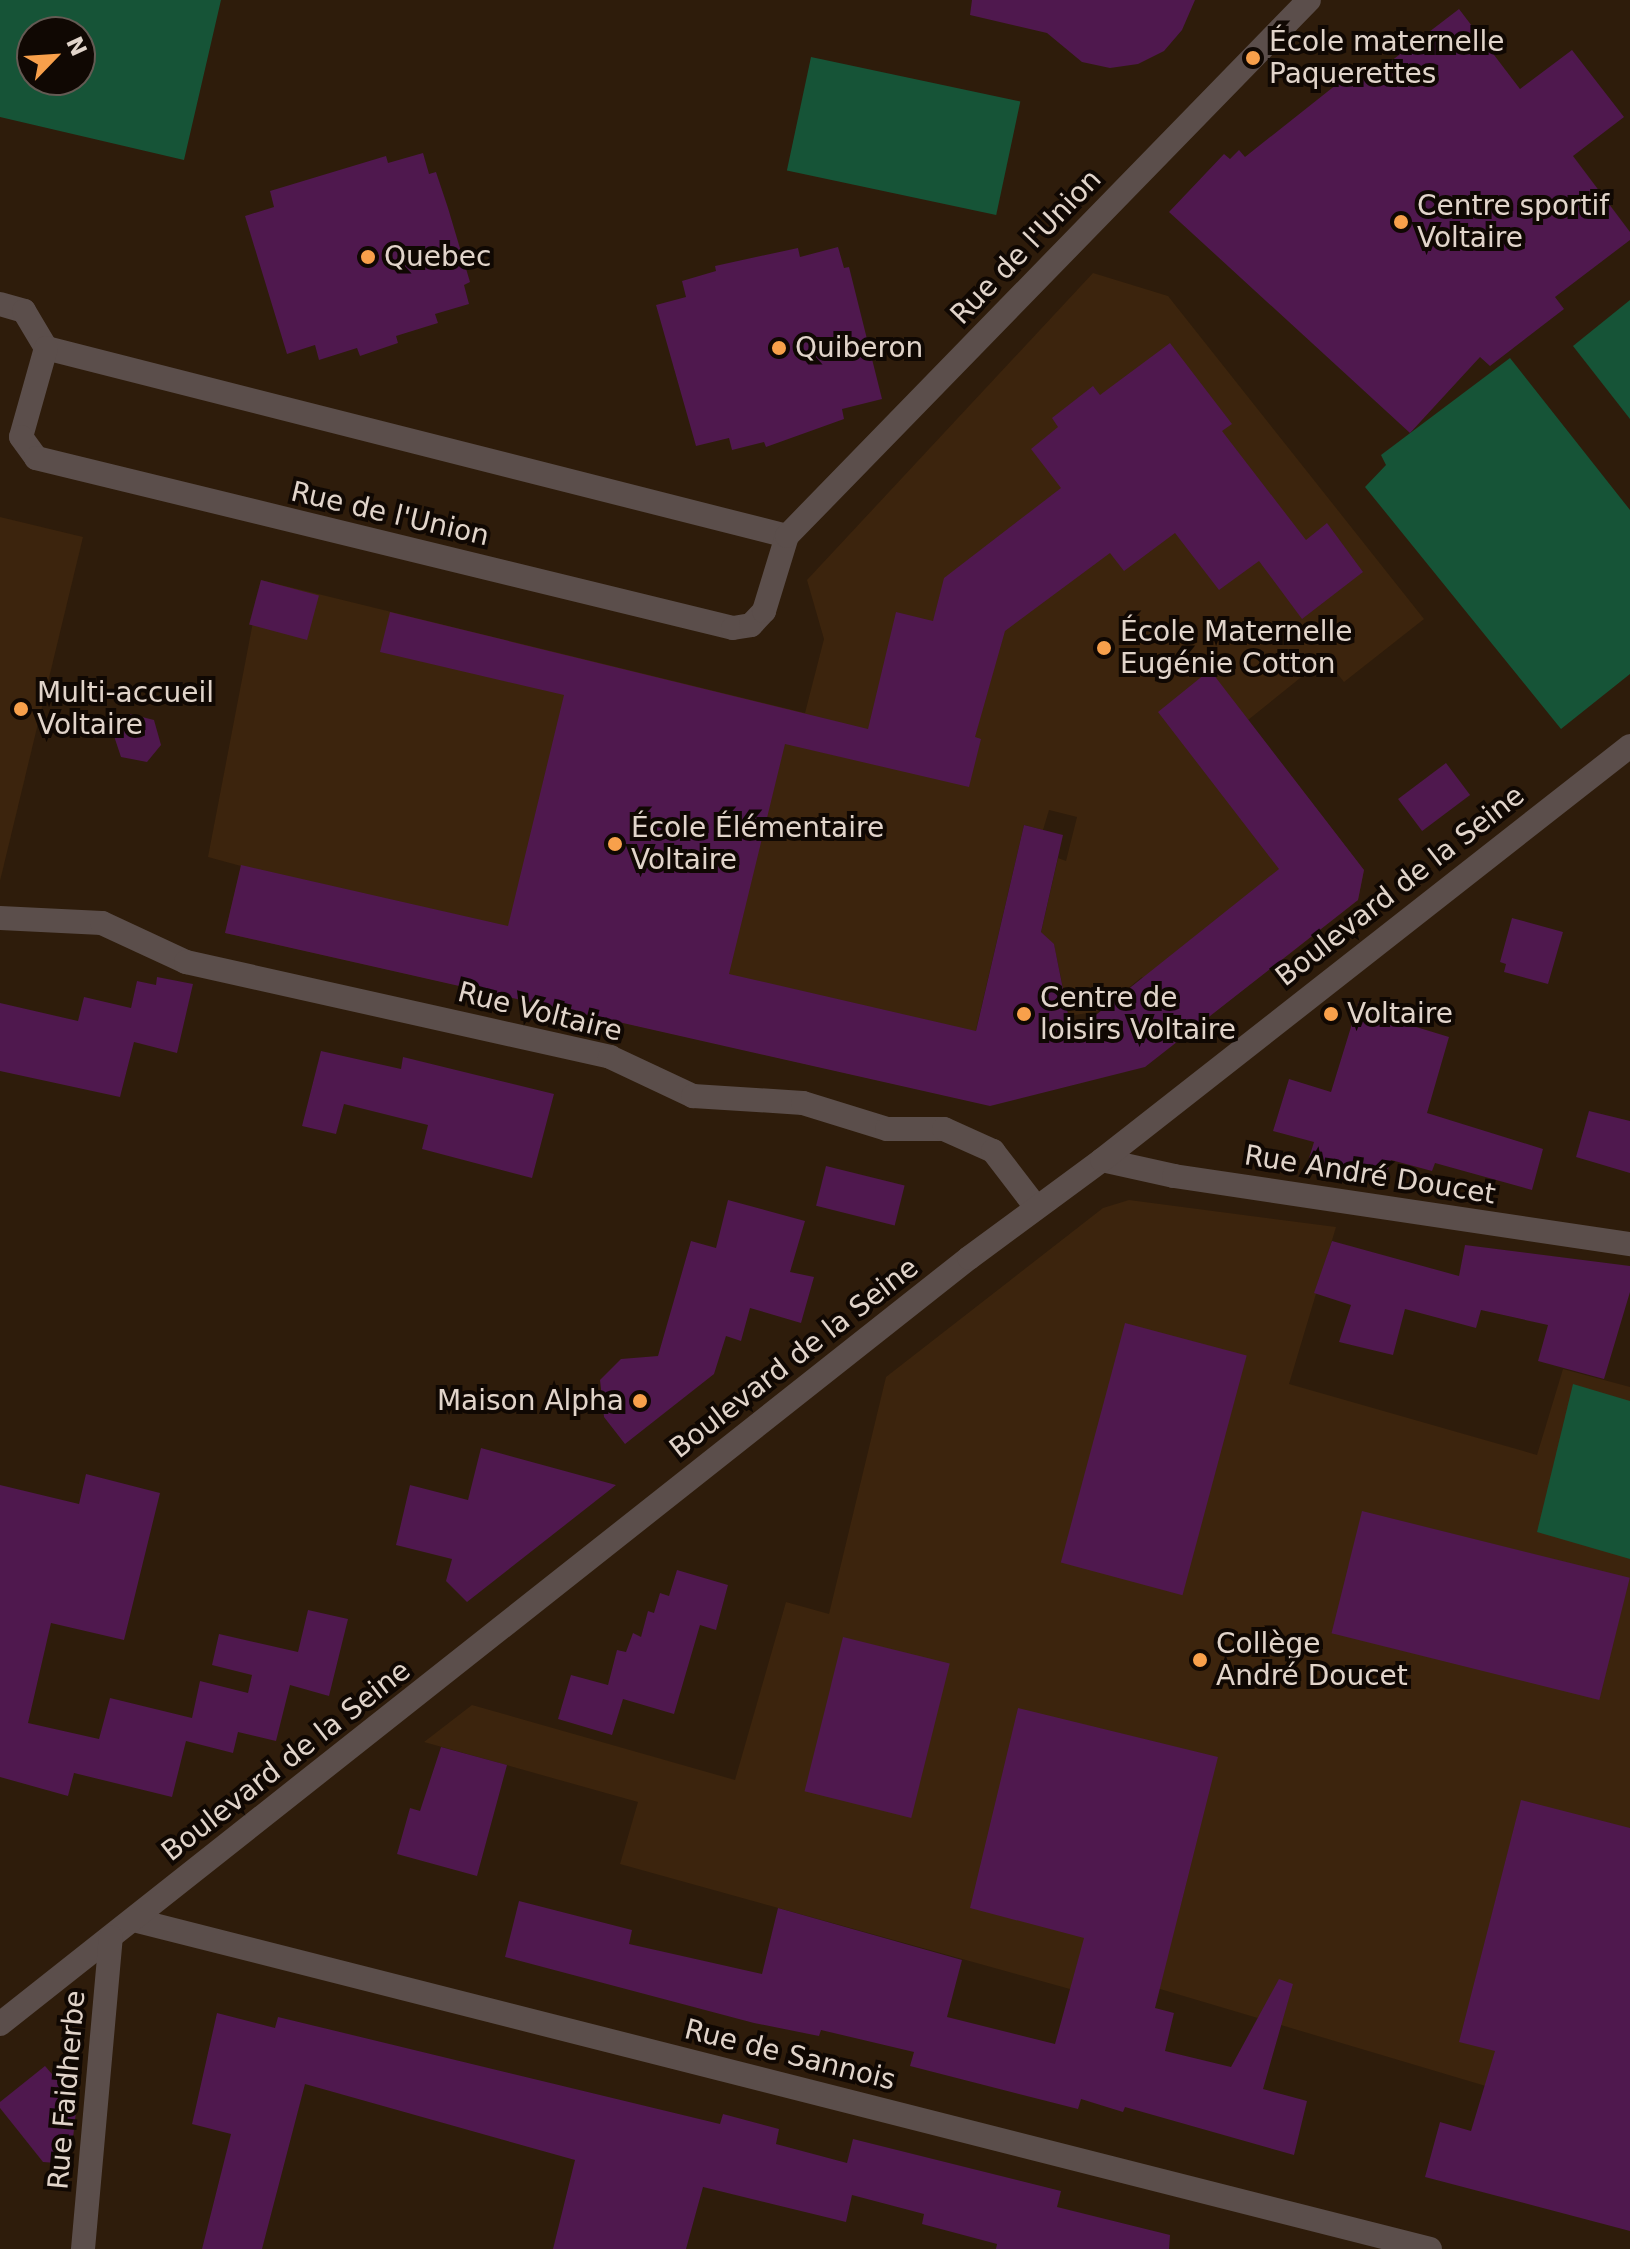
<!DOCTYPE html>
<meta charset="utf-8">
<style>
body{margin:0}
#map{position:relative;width:1630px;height:2249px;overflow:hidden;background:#2e1c0b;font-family:"DejaVu Sans",sans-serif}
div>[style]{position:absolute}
.built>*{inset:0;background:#3c240d}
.green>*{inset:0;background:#165437;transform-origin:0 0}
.building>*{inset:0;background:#4f184e;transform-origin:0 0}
.street>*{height:24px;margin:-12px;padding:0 12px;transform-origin:12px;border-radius:12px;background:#5b4e4b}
.dots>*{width:22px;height:22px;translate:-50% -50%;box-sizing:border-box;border:4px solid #100803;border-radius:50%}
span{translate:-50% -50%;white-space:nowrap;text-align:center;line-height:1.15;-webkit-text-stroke:8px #100803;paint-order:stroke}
.poi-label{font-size:28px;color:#e1d4ca}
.left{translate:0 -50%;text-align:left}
.right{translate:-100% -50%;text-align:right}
.street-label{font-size:28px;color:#e1d4ca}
.north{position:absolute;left:16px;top:16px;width:80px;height:80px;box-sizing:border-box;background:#100803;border:2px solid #645a53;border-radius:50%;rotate:65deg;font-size:22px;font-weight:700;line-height:32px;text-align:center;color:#e1d4ca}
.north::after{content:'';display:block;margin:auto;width:28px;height:36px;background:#f8a04b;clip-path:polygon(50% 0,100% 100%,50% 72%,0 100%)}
</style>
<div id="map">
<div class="built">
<i style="clip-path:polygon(1093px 273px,1168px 296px,1424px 619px,1344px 682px,1325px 658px,1248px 720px,1364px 870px,1358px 900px,1183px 1037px,1142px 977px,1100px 1011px,1069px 1016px,1054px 945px,1041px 932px,1058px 858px,1066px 861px,1077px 817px,1049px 810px,1043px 830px,1024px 825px,976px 1030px,983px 1104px,225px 933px,241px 866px,208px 857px,261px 580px,805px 713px,824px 639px,807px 580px)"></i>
<i style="clip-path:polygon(0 517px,83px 537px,0 881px)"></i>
<i style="clip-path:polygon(1129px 1200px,1336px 1227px,1289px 1384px,1537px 1455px,1563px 1369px,1630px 1387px,1630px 2104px,1570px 2111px,1096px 1970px,1088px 1994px,620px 1864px,638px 1802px,424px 1742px,472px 1705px,735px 1780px,786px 1602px,829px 1614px,886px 1377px,1103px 1208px)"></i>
</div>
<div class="green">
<i style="clip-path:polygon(evenodd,0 0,221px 0,184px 160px,0 117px,0 0,32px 32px,80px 32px,80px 80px,32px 80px,32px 32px)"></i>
<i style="left:811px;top:57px;width:214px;height:116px;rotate:12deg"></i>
<i style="clip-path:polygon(1630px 300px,1630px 419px,1573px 346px)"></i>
<i style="clip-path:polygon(1510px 358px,1630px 510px,1630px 674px,1561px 729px,1365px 487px,1386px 465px,1381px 455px)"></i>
<i style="clip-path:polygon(1573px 1384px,1630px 1401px,1630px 1559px,1537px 1532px)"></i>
</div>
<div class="building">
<i style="clip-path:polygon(972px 0,1195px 0,1182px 30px,1164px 51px,1138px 64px,1110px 68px,1082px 62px,1047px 33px,970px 15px)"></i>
<i style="clip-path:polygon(1459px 9px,1520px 89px,1572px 50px,1624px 117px,1573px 156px,1630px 232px,1630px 240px,1555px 297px,1564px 309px,1490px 366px,1480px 357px,1410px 433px,1169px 212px,1224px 154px,1230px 159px,1239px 150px,1245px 157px,1356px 69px,1365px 81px)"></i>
<i style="clip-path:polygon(423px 153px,429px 174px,436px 172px,448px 208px,470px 282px,464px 285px,469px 304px,435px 314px,438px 323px,396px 336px,398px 343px,360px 356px,357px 348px,319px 360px,315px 345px,287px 354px,245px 216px,274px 207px,270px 191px,386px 156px,388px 163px)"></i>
<i style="clip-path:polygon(838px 247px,844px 268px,849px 267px,882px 399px,842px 409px,844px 419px,766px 447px,764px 442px,732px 450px,729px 438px,696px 446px,656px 305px,686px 297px,682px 281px,716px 271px,715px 266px,798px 248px,800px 257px)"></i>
<i style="clip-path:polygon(1170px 343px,1232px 424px,1222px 431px,1306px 540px,1327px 523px,1363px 572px,1302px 619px,1259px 561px,1219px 590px,1175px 533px,1124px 571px,1110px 553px,1005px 631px,975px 737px,981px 739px,969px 787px,785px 744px,729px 974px,976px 1031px,1024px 825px,1063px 835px,1041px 932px,1054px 944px,1072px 1034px,1279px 869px,1158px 712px,1210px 670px,1364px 870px,1358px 900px,1145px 1067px,990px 1106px,225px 933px,241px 865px,508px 926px,564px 695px,380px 652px,390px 612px,868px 729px,896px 612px,933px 621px,944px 578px,1061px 488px,1031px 449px,1058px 427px,1052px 418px,1093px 386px,1100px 395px)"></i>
<i style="left:261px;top:580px;width:60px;height:46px;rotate:15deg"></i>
<i style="clip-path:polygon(130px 714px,154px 720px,161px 745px,147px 762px,121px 757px,114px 736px)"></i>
<i style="left:1446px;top:763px;width:40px;height:60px;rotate:53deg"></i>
<i style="clip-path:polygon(1512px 918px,1563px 932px,1548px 984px,1504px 972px,1506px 964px,1500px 962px)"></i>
<i style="clip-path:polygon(157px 977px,193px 984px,177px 1053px,134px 1042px,120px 1097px,0 1071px,0 1003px,78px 1021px,84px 997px,131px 1008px,137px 981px,156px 985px)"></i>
<i style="clip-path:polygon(1359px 1001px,1414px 1019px,1413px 1026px,1449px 1037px,1427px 1113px,1543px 1149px,1532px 1190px,1435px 1163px,1432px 1171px,1391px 1160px,1385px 1179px,1306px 1168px,1314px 1142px,1273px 1131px,1289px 1079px,1331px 1092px)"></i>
<i style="clip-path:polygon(321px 1051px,401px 1069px,403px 1057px,554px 1094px,532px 1178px,422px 1149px,428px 1125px,344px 1104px,336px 1134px,302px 1126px)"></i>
<i style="clip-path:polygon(1589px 1111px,1630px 1121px,1630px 1173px,1576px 1157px)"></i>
<i style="left:826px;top:1166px;width:81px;height:41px;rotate:14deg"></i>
<i style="clip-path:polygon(728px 1200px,805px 1221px,790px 1272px,814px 1277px,801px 1323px,750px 1308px,741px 1341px,726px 1336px,714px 1374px,625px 1444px,604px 1417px,600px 1380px,621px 1359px,658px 1356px,691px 1241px,716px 1248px)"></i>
<i style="clip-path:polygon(1332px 1241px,1459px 1276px,1465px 1245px,1630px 1266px,1630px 1292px,1604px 1379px,1538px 1361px,1548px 1325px,1481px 1310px,1476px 1328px,1405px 1309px,1393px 1355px,1339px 1342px,1351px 1305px,1314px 1293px)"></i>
<i style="left:1125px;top:1323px;width:126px;height:248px;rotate:15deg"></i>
<i style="clip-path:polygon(481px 1448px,616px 1485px,467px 1602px,446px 1581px,452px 1559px,396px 1545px,410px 1485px,468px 1500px)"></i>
<i style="clip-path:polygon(86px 1474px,160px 1493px,124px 1640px,51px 1623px,28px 1723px,99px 1739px,110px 1698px,192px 1718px,200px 1681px,248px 1693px,252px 1675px,212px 1665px,219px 1634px,298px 1652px,308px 1610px,348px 1619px,329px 1696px,290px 1685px,276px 1741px,238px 1732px,233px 1753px,186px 1741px,172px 1797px,74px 1773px,68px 1796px,0 1777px,0 1485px,79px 1504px)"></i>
<i style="left:1362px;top:1511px;width:276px;height:126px;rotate:14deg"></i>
<i style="clip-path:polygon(677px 1570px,728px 1585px,716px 1630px,700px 1625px,674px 1714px,623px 1699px,612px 1735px,558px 1719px,571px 1675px,608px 1685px,617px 1650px,626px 1652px,633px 1633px,641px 1637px,648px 1611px,654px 1613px,660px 1593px,669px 1596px)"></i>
<i style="left:843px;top:1637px;width:110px;height:159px;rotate:14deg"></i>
<i style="clip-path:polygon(1018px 1708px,1218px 1757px,1155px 2008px,1174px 2013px,1165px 2051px,1231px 2067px,1279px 1979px,1293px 1984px,1263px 2089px,1307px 2101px,1294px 2155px,1125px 2107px,1123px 2112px,1081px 2099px,1078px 2109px,910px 2066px,914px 2052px,821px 2030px,819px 2036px,754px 2023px,505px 1957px,519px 1901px,632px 1930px,629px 1944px,762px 1974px,778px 1908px,962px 1960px,947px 2017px,1055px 2044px,1084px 1938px,970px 1908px)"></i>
<i style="clip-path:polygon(441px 1747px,507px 1765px,477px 1876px,397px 1854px,410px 1808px,420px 1811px)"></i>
<i style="clip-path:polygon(1521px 1800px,1630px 1828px,1630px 2231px,1425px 2177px,1440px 2122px,1471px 2131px,1495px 2051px,1459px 2042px)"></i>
<i style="clip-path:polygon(217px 2013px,275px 2028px,278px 2017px,720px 2124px,723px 2114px,779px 2129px,776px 2144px,847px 2163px,853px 2139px,1061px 2191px,1057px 2207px,1170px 2235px,1169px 2249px,996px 2249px,997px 2244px,922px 2224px,924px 2214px,852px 2195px,846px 2222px,703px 2187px,686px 2249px,553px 2249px,575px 2160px,305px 2084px,262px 2249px,202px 2249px,231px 2134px,192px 2124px)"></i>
<i style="clip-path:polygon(45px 2066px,77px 2103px,70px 2164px,43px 2162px,0 2108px,0 2102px)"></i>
</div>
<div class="street">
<i style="left:0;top:304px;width:25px;rotate:16deg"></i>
<i style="left:24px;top:311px;width:43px;rotate:59.3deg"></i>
<i style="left:46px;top:348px;width:764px;rotate:14.24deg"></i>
<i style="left:46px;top:348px;width:92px;rotate:105.7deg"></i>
<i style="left:21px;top:437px;width:26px;rotate:54deg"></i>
<i style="left:36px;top:458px;width:717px;rotate:13.71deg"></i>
<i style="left:733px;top:628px;width:18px;rotate:-9deg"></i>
<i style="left:751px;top:625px;width:19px;rotate:-47deg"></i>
<i style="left:764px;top:611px;width:78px;rotate:-73deg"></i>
<i style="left:787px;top:536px;width:748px;rotate:-45.76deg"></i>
<i style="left:0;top:918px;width:102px;rotate:2.8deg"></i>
<i style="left:102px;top:923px;width:93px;rotate:24.9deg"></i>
<i style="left:186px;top:962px;width:435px;rotate:12.6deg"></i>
<i style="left:610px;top:1057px;width:92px;rotate:25.2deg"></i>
<i style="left:693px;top:1096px;width:110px;rotate:3.6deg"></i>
<i style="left:803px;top:1103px;width:88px;rotate:17.2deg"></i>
<i style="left:887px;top:1129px;width:57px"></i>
<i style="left:944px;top:1129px;width:54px;rotate:24.2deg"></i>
<i style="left:993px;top:1151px;width:71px;rotate:52.5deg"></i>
<i style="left:1102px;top:1160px;width:74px;rotate:12.5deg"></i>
<i style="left:1174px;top:1176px;width:461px;rotate:8.5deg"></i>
<i style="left:134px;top:1920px;width:1337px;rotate:14.24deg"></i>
<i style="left:0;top:2024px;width:1235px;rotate:-38.33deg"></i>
<i style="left:969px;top:1258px;width:165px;rotate:-36.4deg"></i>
<i style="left:1102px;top:1160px;width:671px;rotate:-38.1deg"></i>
<i style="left:83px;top:2249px;width:313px;rotate:-84.9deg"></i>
</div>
<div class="dots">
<i style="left:1253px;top:58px;background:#f8a04b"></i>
<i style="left:1401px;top:222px;background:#f8a04b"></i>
<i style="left:368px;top:257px;background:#f8a04b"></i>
<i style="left:779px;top:348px;background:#f8a04b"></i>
<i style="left:1104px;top:648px;background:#f8a04b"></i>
<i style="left:21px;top:709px;background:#f8a04b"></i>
<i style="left:615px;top:844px;background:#f8a04b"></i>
<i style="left:1024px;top:1014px;background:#f8a04b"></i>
<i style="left:1331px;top:1014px;background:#f8a04b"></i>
<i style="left:640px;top:1401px;background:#f8a04b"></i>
<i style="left:1200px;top:1660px;background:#f8a04b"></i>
</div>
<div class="poi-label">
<span class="left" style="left:1269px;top:58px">École maternelle<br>Paquerettes</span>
<span class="left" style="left:1417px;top:222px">Centre sportif<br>Voltaire</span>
<span class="left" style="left:384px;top:257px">Quebec</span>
<span class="left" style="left:795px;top:348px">Quiberon</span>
<span class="left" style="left:1120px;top:648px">École Maternelle<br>Eugénie Cotton</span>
<span class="left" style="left:37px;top:709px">Multi-accueil<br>Voltaire</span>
<span class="left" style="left:631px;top:844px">École Élémentaire<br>Voltaire</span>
<span class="left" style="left:1040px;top:1014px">Centre de<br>loisirs Voltaire</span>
<span class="left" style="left:1347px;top:1014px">Voltaire</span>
<span class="right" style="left:624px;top:1401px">Maison Alpha</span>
<span class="left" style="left:1216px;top:1660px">Collège<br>André Doucet</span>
</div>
<div class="street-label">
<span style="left:1026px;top:247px;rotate:-46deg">Rue de l'Union</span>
<span style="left:390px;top:514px;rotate:13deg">Rue de l'Union</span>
<span style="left:1400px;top:886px;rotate:-38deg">Boulevard de la Seine</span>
<span style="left:540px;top:1012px;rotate:14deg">Rue Voltaire</span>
<span style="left:1370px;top:1175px;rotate:9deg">Rue André Doucet</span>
<span style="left:794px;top:1358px;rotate:-38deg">Boulevard de la Seine</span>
<span style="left:286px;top:1761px;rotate:-38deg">Boulevard de la Seine</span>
<span style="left:790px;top:2055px;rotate:14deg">Rue de Sannois</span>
<span style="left:67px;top:2090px;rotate:-85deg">Rue Faidherbe</span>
</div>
<div class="north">N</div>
</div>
